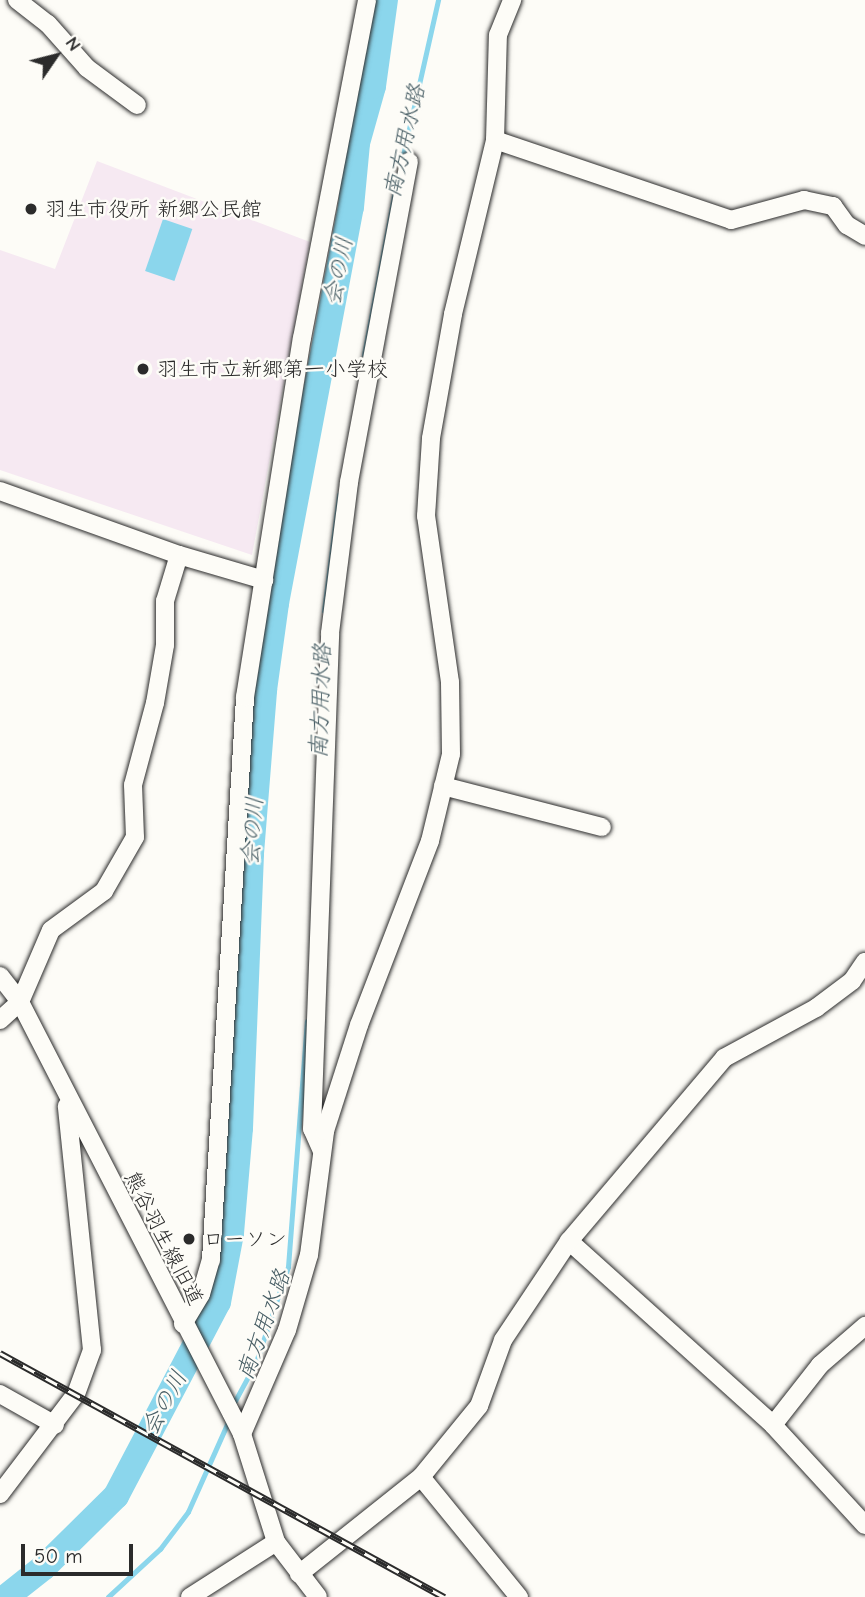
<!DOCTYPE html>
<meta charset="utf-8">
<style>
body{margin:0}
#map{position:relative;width:865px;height:1597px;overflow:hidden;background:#fdfcf7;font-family:"Comic Neue","Klee One",sans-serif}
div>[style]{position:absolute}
.built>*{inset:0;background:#f6e9f2}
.water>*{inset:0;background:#8bd6ec;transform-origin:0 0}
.stream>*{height:4.5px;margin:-2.25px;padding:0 2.25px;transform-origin:2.25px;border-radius:2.25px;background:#8bd6ec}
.river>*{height:26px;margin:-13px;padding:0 13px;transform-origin:13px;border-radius:13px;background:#8bd6ec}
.roads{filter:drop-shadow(0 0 2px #2b2b2b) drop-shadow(0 0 2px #2b2b2b)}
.minor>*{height:18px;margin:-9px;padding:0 9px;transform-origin:9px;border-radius:9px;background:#fdfcf7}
.rail>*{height:7px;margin-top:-3.5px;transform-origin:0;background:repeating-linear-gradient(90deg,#fdfcf7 0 13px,#2b2b2b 0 26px);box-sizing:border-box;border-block:2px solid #2b2b2b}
.dots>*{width:19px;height:19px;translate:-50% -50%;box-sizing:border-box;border:4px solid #fdfcf7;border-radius:50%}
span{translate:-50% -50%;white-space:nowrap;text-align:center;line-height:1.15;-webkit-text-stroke:5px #fdfcf7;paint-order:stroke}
.poi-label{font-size:21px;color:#2b2b2b}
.left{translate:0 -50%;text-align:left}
.street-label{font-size:21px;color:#2b2b2b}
.water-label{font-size:23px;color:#485e65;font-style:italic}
.north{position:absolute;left:21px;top:21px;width:70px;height:70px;-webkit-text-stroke:5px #fdfcf7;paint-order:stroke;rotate:55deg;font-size:19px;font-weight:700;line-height:28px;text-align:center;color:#2b2b2b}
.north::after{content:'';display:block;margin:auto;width:24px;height:32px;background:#2b2b2b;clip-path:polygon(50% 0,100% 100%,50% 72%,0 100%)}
.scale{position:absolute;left:21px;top:1544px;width:112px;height:32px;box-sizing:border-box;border:4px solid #2b2b2b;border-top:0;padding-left:9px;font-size:21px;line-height:24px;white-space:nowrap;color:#2b2b2b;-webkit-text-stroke:5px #fdfcf7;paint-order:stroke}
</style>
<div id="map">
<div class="built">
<i style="clip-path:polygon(97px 161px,310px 242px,252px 555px,0 470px,0 250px,55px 269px)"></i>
</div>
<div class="water">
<i style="left:163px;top:219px;width:31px;height:55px;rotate:19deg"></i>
</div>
<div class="stream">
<i style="left:402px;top:160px;width:164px;rotate:-77.3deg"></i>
<i style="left:364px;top:355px;width:183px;rotate:-79.3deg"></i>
<i style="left:324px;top:611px;width:117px;rotate:-82.6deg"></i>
<i style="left:235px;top:1401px;width:44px;rotate:-61.7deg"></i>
<i style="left:256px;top:1362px;width:100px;rotate:-71.4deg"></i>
<i style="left:288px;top:1267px;width:246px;rotate:-85.6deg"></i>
<i style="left:108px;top:1597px;width:71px;rotate:-42.7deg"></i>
<i style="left:160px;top:1549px;width:46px;rotate:-52.9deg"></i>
<i style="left:188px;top:1512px;width:98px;rotate:-66deg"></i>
</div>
<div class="river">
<i style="left:6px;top:1597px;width:48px;rotate:-38.3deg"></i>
<i style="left:44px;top:1567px;width:101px;rotate:-44.6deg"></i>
<i style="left:116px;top:1496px;width:219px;rotate:-62.3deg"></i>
<i style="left:218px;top:1302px;width:70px;rotate:-79.3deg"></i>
<i style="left:231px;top:1233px;width:105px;rotate:-85.1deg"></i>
<i style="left:240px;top:1128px;width:275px;rotate:-87.7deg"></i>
<i style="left:251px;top:853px;width:164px;rotate:-85.4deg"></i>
<i style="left:264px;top:690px;width:88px;rotate:-82.1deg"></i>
<i style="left:276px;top:603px;width:403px;rotate:-79.3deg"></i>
<i style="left:351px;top:207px;width:64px;rotate:-84.6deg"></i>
<i style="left:357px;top:143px;width:59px;rotate:-74.3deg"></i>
<i style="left:373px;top:86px;width:87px;rotate:-82.1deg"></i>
</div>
<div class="roads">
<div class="minor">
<i style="left:17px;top:0;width:39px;rotate:38deg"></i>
<i style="left:48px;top:24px;width:59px;rotate:48.4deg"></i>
<i style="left:87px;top:68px;width:62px;rotate:36.5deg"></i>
<i style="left:495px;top:140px;width:249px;rotate:18.7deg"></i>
<i style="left:731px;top:220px;width:76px;rotate:-15.3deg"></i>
<i style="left:804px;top:200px;width:30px;rotate:12deg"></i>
<i style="left:833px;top:206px;width:24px;rotate:54deg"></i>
<i style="left:847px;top:225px;width:21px;rotate:31deg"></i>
<i style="left:0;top:491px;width:190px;rotate:19.7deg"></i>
<i style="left:179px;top:555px;width:89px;rotate:16.4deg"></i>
<i style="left:443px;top:786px;width:164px;rotate:14.5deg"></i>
<i style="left:0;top:976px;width:33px;rotate:52deg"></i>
<i style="left:20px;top:1002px;width:486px;rotate:62.8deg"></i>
<i style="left:242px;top:1434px;width:113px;rotate:72.5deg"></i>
<i style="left:276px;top:1542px;width:69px;rotate:52.6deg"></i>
<i style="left:0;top:1020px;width:27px;rotate:-42deg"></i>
<i style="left:20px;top:1002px;width:78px;rotate:-66.7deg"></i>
<i style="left:51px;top:930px;width:66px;rotate:-36.3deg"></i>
<i style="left:104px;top:891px;width:62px;rotate:-60.1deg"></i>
<i style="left:135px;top:837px;width:52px;rotate:-92.2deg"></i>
<i style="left:133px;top:785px;width:85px;rotate:-75deg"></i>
<i style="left:155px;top:703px;width:59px;rotate:-80.2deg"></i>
<i style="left:165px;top:645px;width:44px;rotate:-90deg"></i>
<i style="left:165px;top:601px;width:48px;rotate:-73.1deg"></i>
<i style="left:322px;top:1151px;width:24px;rotate:-114deg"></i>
<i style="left:312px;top:1129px;width:496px;rotate:-87.9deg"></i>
<i style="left:330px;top:633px;width:152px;rotate:-82.8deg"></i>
<i style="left:349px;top:482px;width:326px;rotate:-79.4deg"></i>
<i style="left:569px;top:1241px;width:275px;rotate:42deg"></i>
<i style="left:773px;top:1425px;width:136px;rotate:47.4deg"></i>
<i style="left:183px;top:1324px;width:35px;rotate:-59deg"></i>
<i style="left:201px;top:1294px;width:35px;rotate:-74deg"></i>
<i style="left:211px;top:1260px;width:564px;rotate:-86.54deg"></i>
<i style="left:245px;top:697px;width:363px;rotate:-81deg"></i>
<i style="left:302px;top:338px;width:344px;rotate:-79.1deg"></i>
<i style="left:0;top:1394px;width:63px;rotate:29.4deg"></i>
<i style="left:773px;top:1425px;width:76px;rotate:-51.9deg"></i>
<i style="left:820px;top:1365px;width:60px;rotate:-40.9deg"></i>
<i style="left:242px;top:1434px;width:113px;rotate:-66.6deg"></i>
<i style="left:287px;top:1330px;width:78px;rotate:-73.7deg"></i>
<i style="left:309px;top:1255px;width:125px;rotate:-82.6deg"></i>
<i style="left:325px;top:1131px;width:111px;rotate:-72.2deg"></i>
<i style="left:359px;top:1025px;width:197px;rotate:-68.9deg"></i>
<i style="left:430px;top:841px;width:89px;rotate:-76.4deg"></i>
<i style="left:451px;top:754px;width:72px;rotate:-90.8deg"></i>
<i style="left:450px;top:682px;width:168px;rotate:-98.2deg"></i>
<i style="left:426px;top:516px;width:78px;rotate:-86.3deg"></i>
<i style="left:431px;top:438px;width:126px;rotate:-79.9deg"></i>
<i style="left:453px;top:314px;width:179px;rotate:-76.4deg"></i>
<i style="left:495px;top:140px;width:105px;rotate:-88.4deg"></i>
<i style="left:498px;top:35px;width:38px;rotate:-68deg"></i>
<i style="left:421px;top:1477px;width:92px;rotate:-50.8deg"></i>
<i style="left:479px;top:1406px;width:70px;rotate:-70deg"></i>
<i style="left:503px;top:1340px;width:119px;rotate:-56.3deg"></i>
<i style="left:569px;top:1241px;width:240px;rotate:-49.7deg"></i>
<i style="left:724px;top:1058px;width:105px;rotate:-28.5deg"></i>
<i style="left:816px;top:1008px;width:45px;rotate:-36.9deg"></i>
<i style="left:852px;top:981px;width:23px;rotate:-56deg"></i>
<i style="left:0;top:1494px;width:126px;rotate:-52.8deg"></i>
<i style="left:76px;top:1394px;width:47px;rotate:-70deg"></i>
<i style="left:92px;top:1350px;width:245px;rotate:-95.9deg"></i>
<i style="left:299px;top:1574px;width:156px;rotate:-38.5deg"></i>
<i style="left:421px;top:1477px;width:155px;rotate:50.8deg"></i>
<i style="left:190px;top:1597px;width:102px;rotate:-32.6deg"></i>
</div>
</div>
<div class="rail">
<i style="left:0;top:1353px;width:507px;rotate:28.79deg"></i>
</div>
<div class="dots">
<i style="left:31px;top:209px;background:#2b2b2b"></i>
<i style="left:143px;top:369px;background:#2b2b2b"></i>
<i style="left:189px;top:1239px;background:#2b2b2b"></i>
</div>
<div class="poi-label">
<span class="left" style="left:45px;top:209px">羽生市役所 新郷公民館</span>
<span class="left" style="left:157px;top:369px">羽生市立新郷第一小学校</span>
<span class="left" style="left:203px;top:1239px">ローソン</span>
</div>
<div class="street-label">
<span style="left:164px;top:1238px;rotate:63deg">熊谷羽生線旧道</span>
</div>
<div class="water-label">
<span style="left:405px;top:141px;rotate:-77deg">南方用水路</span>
<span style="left:339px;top:271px;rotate:-79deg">会の川</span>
<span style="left:321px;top:701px;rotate:-88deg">南方用水路</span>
<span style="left:253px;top:831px;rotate:-86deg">会の川</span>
<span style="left:264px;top:1325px;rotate:-70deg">南方用水路</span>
<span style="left:165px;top:1403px;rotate:-62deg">会の川</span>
</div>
<div class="north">N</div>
<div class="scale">50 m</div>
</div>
